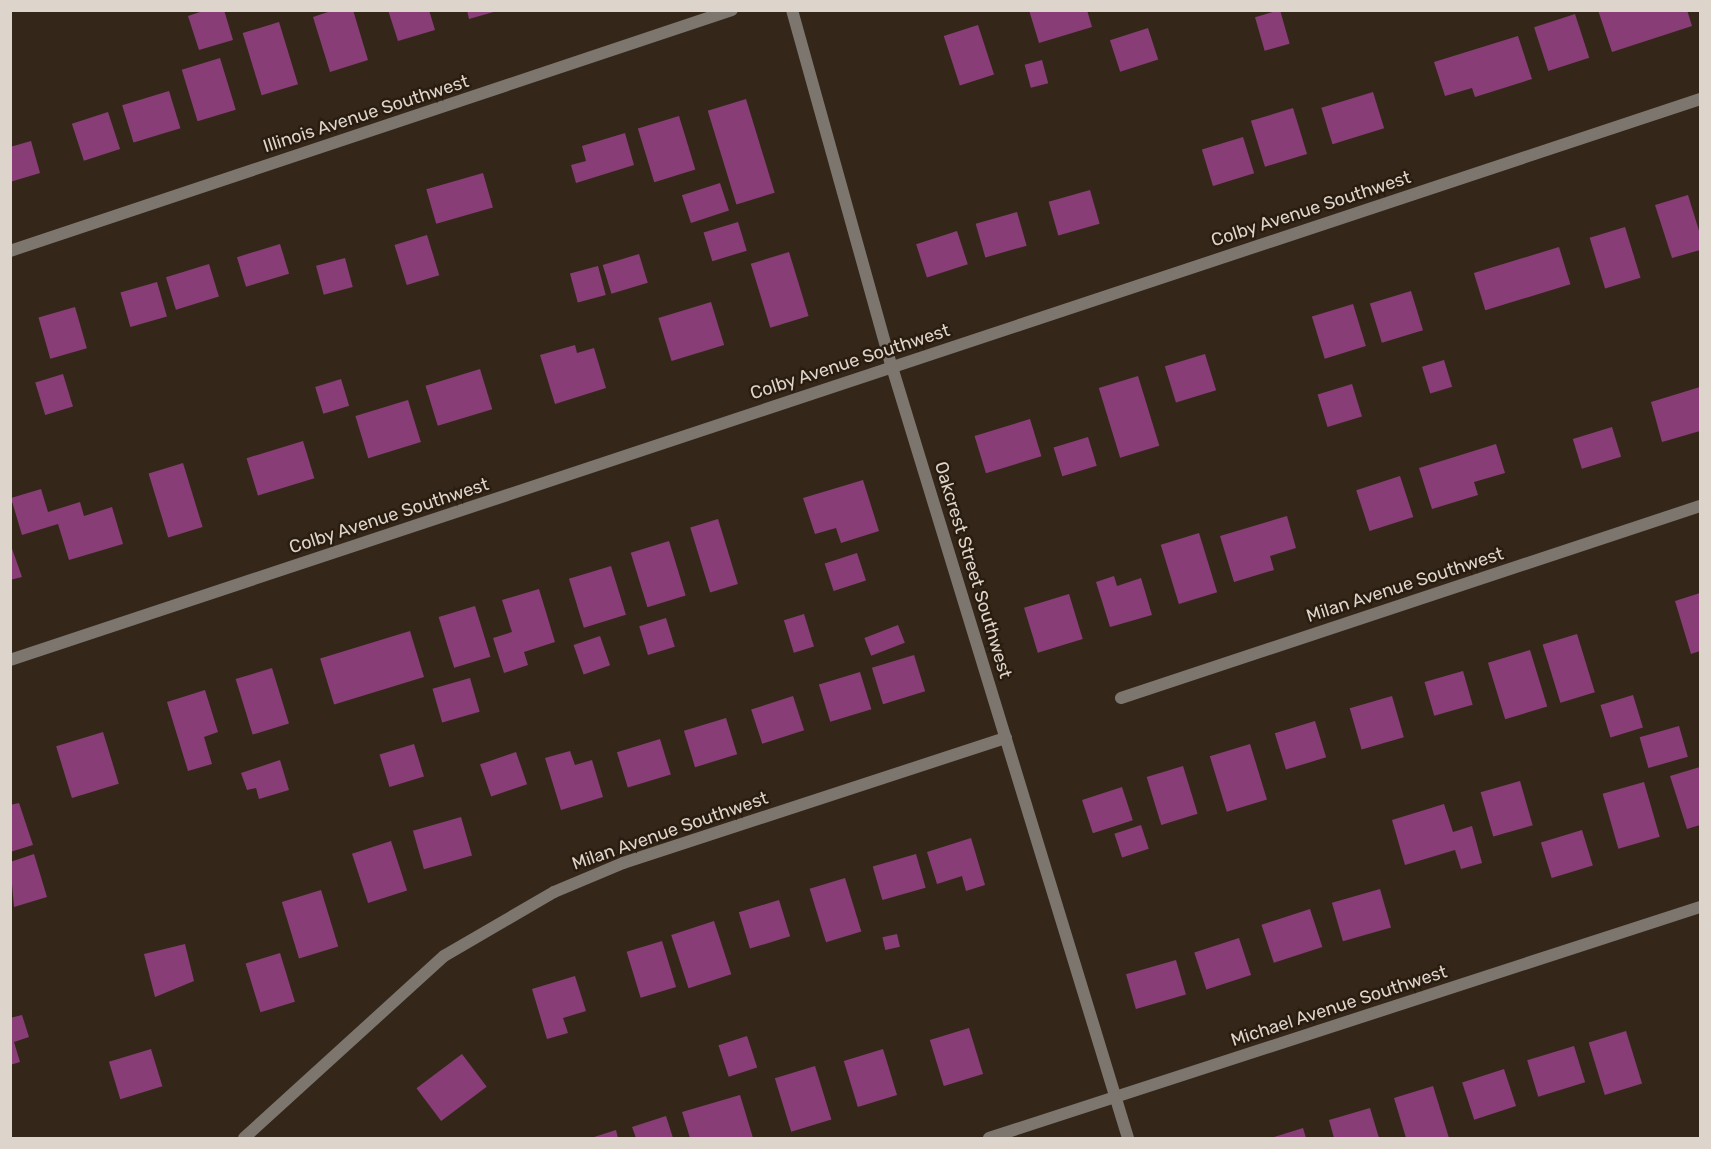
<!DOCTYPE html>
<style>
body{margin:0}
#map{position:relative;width:1711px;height:1149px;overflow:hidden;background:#34271a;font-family:Rubik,sans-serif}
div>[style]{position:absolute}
.building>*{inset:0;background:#883d77;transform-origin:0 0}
.minor>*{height:12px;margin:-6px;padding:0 6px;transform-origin:6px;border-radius:6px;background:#7d766f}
span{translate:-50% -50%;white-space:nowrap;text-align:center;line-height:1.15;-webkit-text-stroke:5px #2a1d10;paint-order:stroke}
.street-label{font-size:18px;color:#ddd4cc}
.frame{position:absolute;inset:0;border:12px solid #ddd4cc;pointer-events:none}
</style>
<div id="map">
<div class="building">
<i style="clip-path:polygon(206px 10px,224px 10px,233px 40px,199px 50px,188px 16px)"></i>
<i style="clip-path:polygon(334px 10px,353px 10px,368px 60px,330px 72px,313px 17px)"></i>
<i style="clip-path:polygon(388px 10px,429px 10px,435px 30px,398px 41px)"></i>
<i style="clip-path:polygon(467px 10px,497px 10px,497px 11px,469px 19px)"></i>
<i style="clip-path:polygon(1029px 10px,1087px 10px,1092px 27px,1039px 43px)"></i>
<i style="left:1280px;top:10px;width:35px;height:26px;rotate:74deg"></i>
<i style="clip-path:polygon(1598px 10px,1687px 10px,1692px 26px,1612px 52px)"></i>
<i style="left:1575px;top:14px;width:46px;height:43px;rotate:72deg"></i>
<i style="left:279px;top:22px;width:65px;height:38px;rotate:73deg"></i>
<i style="left:978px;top:25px;width:52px;height:36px;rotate:72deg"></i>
<i style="left:1148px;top:28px;width:33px;height:40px;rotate:72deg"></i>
<i style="clip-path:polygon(1518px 36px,1532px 79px,1475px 97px,1472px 88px,1445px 96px,1434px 62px)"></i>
<i style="left:220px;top:58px;width:54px;height:40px;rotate:73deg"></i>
<i style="left:1042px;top:60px;width:24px;height:18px;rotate:75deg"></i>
<i style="left:169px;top:91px;width:39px;height:49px;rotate:73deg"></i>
<i style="left:1373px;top:92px;width:38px;height:54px;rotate:73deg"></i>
<i style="left:746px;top:99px;width:98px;height:40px;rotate:73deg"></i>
<i style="left:1293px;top:108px;width:48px;height:44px;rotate:73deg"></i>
<i style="left:108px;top:112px;width:39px;height:38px;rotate:72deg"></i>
<i style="left:679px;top:116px;width:56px;height:43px;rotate:73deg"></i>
<i style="clip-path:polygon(625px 133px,634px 165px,576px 183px,571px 165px,586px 161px,582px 146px)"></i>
<i style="left:1243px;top:137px;width:38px;height:43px;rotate:73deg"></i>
<i style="clip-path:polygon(31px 141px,40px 173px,10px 182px,10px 147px)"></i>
<i style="left:483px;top:173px;width:36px;height:59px;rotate:74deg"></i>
<i style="left:720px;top:183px;width:29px;height:40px;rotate:72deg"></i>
<i style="left:1090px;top:190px;width:35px;height:43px;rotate:74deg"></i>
<i style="clip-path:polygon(1688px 195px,1700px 234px,1700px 250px,1672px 258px,1655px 205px)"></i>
<i style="left:1017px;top:212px;width:35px;height:43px;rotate:74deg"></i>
<i style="left:738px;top:222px;width:30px;height:36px;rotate:73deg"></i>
<i style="left:1625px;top:227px;width:53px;height:37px;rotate:73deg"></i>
<i style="left:957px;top:231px;width:35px;height:43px;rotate:72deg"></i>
<i style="left:427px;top:235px;width:42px;height:34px;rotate:73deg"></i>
<i style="left:280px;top:244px;width:31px;height:45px;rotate:73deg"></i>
<i style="left:1559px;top:247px;width:39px;height:89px;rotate:73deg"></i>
<i style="left:789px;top:252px;width:67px;height:40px;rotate:73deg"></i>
<i style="left:639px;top:254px;width:30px;height:38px;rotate:73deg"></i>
<i style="left:345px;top:258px;width:30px;height:30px;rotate:75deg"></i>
<i style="left:209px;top:264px;width:34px;height:45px;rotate:73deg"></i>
<i style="left:598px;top:266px;width:30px;height:29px;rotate:75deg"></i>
<i style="left:157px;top:282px;width:36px;height:38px;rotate:74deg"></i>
<i style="left:1411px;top:291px;width:41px;height:43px;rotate:73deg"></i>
<i style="left:711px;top:302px;width:45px;height:55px;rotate:73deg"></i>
<i style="left:1353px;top:304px;width:44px;height:43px;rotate:73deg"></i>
<i style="left:75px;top:307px;width:43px;height:38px;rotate:74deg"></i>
<i style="clip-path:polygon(575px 345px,577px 353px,594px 348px,606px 388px,555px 404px,540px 355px)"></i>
<i style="left:1205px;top:354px;width:38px;height:42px;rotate:73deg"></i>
<i style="left:1444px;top:360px;width:28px;height:23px;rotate:73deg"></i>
<i style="left:480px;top:369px;width:42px;height:57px;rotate:73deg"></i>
<i style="left:63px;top:374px;width:34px;height:29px;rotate:73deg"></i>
<i style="left:1138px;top:376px;width:73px;height:41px;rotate:73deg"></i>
<i style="left:341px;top:379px;width:28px;height:27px;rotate:73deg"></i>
<i style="left:1352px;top:384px;width:34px;height:36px;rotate:73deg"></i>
<i style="clip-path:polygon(1700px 387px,1700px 431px,1662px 442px,1651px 402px)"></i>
<i style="left:408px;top:400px;width:44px;height:55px;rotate:73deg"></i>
<i style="left:1030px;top:419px;width:39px;height:58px;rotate:73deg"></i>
<i style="left:1612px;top:427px;width:31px;height:41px;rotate:73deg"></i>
<i style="left:1088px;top:437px;width:30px;height:36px;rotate:73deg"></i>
<i style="left:303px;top:441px;width:39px;height:59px;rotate:73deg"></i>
<i style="clip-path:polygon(1496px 444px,1505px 473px,1474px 482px,1478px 495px,1432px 509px,1419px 468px)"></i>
<i style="left:183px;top:463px;width:67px;height:36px;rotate:73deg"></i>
<i style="left:1400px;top:476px;width:43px;height:46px;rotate:72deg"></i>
<i style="clip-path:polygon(863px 480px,879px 531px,841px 543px,836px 528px,815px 534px,803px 498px)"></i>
<i style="clip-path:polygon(41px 489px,48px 512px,80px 502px,84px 516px,112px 507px,123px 544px,69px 560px,58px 524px,22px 535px,11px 498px)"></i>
<i style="clip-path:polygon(1287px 516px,1296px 548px,1270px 556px,1274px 570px,1234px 582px,1220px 536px)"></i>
<i style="left:718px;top:519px;width:68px;height:29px;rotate:73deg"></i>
<i style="left:1199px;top:533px;width:62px;height:40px;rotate:73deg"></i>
<i style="left:669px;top:541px;width:57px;height:40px;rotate:73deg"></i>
<i style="clip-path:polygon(10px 543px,22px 577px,10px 580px)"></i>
<i style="left:857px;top:553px;width:29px;height:34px;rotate:72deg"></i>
<i style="left:611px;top:566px;width:51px;height:44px;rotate:73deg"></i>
<i style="clip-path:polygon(1114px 576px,1117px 586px,1141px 578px,1152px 615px,1110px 627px,1096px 582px)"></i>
<i style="clip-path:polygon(539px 589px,555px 642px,524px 652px,528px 665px,504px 673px,493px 638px,512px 632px,502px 600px)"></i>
<i style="clip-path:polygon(1700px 593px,1700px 651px,1691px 654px,1675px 601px)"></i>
<i style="left:1069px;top:594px;width:47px;height:47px;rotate:73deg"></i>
<i style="left:475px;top:606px;width:53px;height:38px;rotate:73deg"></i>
<i style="left:804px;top:614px;width:34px;height:21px;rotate:73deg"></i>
<i style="left:666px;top:618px;width:30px;height:28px;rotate:73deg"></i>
<i style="left:898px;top:625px;width:19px;height:36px;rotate:69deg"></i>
<i style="left:410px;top:631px;width:48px;height:94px;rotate:73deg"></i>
<i style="left:1577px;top:634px;width:61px;height:36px;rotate:73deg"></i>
<i style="left:600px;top:636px;width:31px;height:28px;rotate:71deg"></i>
<i style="left:1530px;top:650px;width:59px;height:44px;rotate:73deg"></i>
<i style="left:914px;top:655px;width:38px;height:44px;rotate:73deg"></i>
<i style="left:272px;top:668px;width:58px;height:38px;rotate:73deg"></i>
<i style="left:1463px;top:671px;width:35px;height:40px;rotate:74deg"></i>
<i style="left:860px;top:672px;width:39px;height:43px;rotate:73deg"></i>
<i style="left:470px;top:678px;width:35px;height:39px;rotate:74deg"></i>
<i style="clip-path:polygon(205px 690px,218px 732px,204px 737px,212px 764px,188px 771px,167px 702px)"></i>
<i style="left:1633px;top:695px;width:34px;height:34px;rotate:73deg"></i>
<i style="left:793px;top:696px;width:36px;height:44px;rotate:72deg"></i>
<i style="left:1392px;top:696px;width:43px;height:44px;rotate:74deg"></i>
<i style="left:726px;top:718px;width:38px;height:44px;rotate:73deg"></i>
<i style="left:1315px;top:721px;width:38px;height:42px;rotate:73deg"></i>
<i style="left:1679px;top:726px;width:32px;height:41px;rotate:74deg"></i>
<i style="left:103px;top:732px;width:54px;height:49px;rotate:73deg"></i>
<i style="left:660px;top:739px;width:37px;height:45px;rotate:73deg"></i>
<i style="left:414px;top:744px;width:34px;height:36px;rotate:73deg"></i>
<i style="left:1250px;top:744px;width:58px;height:42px;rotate:73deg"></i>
<i style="clip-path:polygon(570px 751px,575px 765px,592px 760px,603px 797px,561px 810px,545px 758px)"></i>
<i style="left:516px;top:752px;width:34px;height:38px;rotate:71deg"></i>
<i style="clip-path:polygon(280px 760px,289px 790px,259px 799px,256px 788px,247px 790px,241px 773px)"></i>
<i style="left:1183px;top:766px;width:50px;height:38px;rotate:73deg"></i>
<i style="clip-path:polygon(1700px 767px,1700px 825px,1687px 829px,1670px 776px)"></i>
<i style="left:1520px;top:781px;width:46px;height:41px;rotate:74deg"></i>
<i style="left:1644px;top:782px;width:57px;height:43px;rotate:74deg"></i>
<i style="left:1122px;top:787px;width:35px;height:42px;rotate:72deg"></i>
<i style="clip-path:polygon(19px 803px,33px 845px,10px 852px,10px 805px)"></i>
<i style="clip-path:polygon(1444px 804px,1453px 832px,1472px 826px,1482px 863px,1461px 869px,1455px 850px,1405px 865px,1392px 820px)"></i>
<i style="left:461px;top:817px;width:40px;height:50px;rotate:74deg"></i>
<i style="left:1141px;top:825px;width:25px;height:28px;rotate:72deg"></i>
<i style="left:1582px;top:830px;width:37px;height:43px;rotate:73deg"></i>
<i style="clip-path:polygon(971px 838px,985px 885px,966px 891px,962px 876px,937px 884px,927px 852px)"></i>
<i style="left:391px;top:841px;width:52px;height:41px;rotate:72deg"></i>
<i style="clip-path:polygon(34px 854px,47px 897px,14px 907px,10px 862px)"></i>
<i style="left:916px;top:854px;width:35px;height:45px;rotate:74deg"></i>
<i style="left:845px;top:878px;width:56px;height:37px;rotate:73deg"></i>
<i style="left:1380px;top:889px;width:40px;height:50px;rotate:74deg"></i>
<i style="left:321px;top:890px;width:59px;height:41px;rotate:73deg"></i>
<i style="left:779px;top:900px;width:38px;height:42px;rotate:73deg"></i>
<i style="left:1310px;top:909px;width:40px;height:51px;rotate:72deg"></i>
<i style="left:714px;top:921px;width:56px;height:45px;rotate:72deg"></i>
<i style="left:897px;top:934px;width:13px;height:15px;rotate:77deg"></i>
<i style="left:1239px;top:938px;width:39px;height:47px;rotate:72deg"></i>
<i style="left:662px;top:941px;width:48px;height:37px;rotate:73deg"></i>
<i style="clip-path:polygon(185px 944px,194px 981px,155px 997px,144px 954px)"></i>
<i style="left:280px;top:953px;width:51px;height:36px;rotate:73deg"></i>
<i style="left:1176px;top:960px;width:36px;height:52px;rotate:74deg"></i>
<i style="clip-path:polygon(575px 976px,586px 1011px,563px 1018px,568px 1033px,547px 1039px,532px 989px)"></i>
<i style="clip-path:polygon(22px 1015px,29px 1037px,14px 1042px,20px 1062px,10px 1065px,10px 1018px)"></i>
<i style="left:969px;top:1028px;width:48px;height:41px;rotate:73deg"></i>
<i style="left:1626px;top:1031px;width:55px;height:39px;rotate:73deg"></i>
<i style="left:747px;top:1036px;width:33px;height:30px;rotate:72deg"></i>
<i style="left:1574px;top:1046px;width:38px;height:49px;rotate:73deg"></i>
<i style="left:151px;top:1049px;width:39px;height:44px;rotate:73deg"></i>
<i style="left:883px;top:1049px;width:48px;height:41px;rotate:73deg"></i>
<i style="left:462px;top:1054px;width:41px;height:57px;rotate:53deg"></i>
<i style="left:815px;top:1066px;width:56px;height:42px;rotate:73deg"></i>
<i style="left:1504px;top:1069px;width:39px;height:44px;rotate:72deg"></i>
<i style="clip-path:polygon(1433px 1086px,1449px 1138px,1406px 1138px,1394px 1098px)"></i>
<i style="clip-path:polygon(740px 1095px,753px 1138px,690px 1138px,682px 1112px)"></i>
<i style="clip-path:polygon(1370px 1108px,1379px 1138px,1334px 1138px,1329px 1120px)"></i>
<i style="clip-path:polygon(666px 1116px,673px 1138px,636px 1138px,632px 1127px)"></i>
<i style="clip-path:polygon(1303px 1128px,1306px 1138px,1271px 1138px)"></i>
<i style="clip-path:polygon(616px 1130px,618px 1138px,591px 1138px)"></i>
</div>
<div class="minor">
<i style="left:792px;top:10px;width:371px;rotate:74.4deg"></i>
<i style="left:892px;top:367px;width:806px;rotate:72.98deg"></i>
<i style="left:10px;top:251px;width:761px;rotate:-18.46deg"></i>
<i style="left:10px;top:660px;width:1781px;rotate:-18.36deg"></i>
<i style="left:1121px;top:698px;width:610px;rotate:-18.35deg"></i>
<i style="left:244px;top:1138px;width:270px;rotate:-42.3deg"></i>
<i style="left:444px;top:956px;width:127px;rotate:-30.2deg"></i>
<i style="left:554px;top:892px;width:75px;rotate:-22.8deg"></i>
<i style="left:623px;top:863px;width:403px;rotate:-18.1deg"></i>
<i style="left:989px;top:1138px;width:748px;rotate:-18deg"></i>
</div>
<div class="street-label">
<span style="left:366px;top:114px;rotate:-18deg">Illinois Avenue Southwest</span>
<span style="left:1311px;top:209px;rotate:-18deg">Colby Avenue Southwest</span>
<span style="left:850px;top:362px;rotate:-18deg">Colby Avenue Southwest</span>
<span style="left:389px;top:516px;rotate:-18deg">Colby Avenue Southwest</span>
<span style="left:973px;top:570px;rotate:73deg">Oakcrest Street Southwest</span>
<span style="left:1405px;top:585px;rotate:-18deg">Milan Avenue Southwest</span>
<span style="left:670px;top:831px;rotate:-19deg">Milan Avenue Southwest</span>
<span style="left:1339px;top:1006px;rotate:-18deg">Michael Avenue Southwest</span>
</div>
<div class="frame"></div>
</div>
